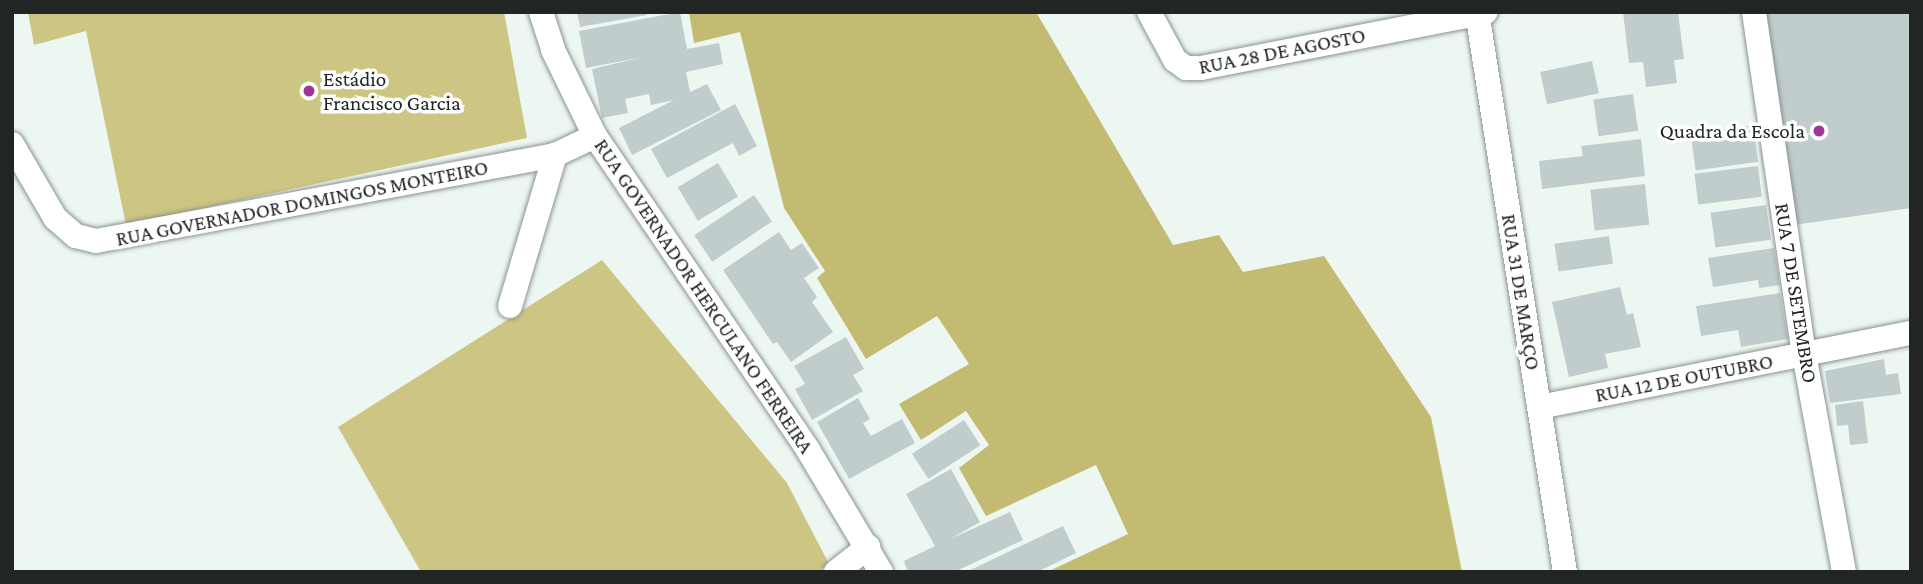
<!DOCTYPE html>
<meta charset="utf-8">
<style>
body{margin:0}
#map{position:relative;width:1923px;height:584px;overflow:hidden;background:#edf7f2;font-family:"Crimson Pro",serif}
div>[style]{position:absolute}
.green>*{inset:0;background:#cdc583}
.forest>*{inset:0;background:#c4bb72}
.building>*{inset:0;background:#c1cccc;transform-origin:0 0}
.roads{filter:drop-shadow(0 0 2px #8a938f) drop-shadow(0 0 2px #8a938f)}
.street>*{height:24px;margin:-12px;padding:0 12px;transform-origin:12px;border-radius:12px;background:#fff}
.dots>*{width:19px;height:19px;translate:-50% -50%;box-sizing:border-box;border:4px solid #fff;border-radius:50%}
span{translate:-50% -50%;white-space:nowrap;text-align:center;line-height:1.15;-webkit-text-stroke:7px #fff;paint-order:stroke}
.street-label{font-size:21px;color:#212523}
.poi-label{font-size:21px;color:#212523}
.left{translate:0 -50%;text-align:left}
.right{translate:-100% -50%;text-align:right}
.frame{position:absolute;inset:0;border:14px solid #212523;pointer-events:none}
</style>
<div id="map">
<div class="green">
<i style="clip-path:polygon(28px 12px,504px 12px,527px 138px,126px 225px,86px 31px,34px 45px)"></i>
<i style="clip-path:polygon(602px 260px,787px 483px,829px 564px,818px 572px,421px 572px,338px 427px)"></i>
</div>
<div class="forest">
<i style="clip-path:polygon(689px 12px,1036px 12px,1173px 245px,1219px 235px,1243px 272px,1324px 256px,1431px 417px,1462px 572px,1047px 572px,1128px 534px,1096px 465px,986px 516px,959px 468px,989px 445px,966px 411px,921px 440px,899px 404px,969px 364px,937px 316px,866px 359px,817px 278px,825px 271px,784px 208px,740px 32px,694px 43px)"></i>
</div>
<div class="building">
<i style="clip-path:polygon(577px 12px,647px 12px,647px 15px,580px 27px)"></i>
<i style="clip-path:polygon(680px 12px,687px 49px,719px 43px,723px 64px,686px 72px,690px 92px,707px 84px,721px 110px,632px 155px,619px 128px,674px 100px,651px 105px,649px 94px,625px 99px,628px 113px,602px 118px,592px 69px,643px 57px,586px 68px,579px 31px)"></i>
<i style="clip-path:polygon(1623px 12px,1678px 12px,1684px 59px,1674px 60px,1677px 83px,1646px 87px,1643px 62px,1629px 63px)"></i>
<i style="clip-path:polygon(1759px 12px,1911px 12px,1911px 208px,1794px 225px)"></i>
<i style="left:1592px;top:61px;width:33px;height:53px;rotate:78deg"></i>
<i style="left:1633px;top:94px;width:37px;height:40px;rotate:82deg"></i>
<i style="clip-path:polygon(735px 104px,757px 146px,739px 156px,733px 143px,667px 178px,651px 149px)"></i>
<i style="left:1753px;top:125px;width:37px;height:63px;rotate:82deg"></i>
<i style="clip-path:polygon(1641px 139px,1645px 176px,1542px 189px,1539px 161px,1583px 156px,1581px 146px)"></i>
<i style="left:718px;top:163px;width:39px;height:47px;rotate:59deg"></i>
<i style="left:1758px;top:166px;width:31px;height:64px;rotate:83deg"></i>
<i style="left:1645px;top:184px;width:41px;height:55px;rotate:84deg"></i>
<i style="left:754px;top:195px;width:32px;height:72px;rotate:56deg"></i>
<i style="left:1766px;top:205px;width:35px;height:56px;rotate:82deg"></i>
<i style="clip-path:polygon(779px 232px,791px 250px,802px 243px,819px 268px,804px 278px,817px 297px,812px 302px,833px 332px,791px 362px,777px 342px,773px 344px,723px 270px)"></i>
<i style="left:1609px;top:236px;width:28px;height:55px;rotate:82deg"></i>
<i style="clip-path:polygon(1774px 248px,1780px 285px,1759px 288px,1758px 280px,1713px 287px,1708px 258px)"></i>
<i style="clip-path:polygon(1620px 287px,1627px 315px,1633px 313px,1641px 347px,1605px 354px,1608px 368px,1569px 377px,1552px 302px)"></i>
<i style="clip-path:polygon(1780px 293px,1788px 339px,1741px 347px,1738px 330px,1701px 336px,1696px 306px)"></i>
<i style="clip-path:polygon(846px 337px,864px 369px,853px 375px,863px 391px,812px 420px,795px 389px,805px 384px,794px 366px)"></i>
<i style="clip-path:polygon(1884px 359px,1886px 375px,1898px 373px,1901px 394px,1830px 403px,1825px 371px)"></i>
<i style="clip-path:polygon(858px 398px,870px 419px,863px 423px,871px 436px,902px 419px,915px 443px,849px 479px,817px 422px)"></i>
<i style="clip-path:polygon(1863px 401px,1868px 443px,1850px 445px,1848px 425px,1837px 426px,1835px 405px)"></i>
<i style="left:964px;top:420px;width:30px;height:62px;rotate:57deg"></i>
<i style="clip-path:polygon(951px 469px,980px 522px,950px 539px,1010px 512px,1023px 540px,954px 572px,908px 572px,904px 561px,935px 546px,906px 494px)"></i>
<i style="clip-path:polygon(1063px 526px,1076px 553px,1037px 572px,966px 572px)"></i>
</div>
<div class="roads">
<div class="street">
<i style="left:541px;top:12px;width:40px;rotate:72deg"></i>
<i style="left:553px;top:50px;width:96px;rotate:64deg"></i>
<i style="left:595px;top:136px;width:379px;rotate:55.8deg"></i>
<i style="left:808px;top:450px;width:142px;rotate:59.1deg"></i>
<i style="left:1149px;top:12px;width:55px;rotate:61.6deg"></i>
<i style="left:1175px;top:60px;width:14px;rotate:36deg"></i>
<i style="left:1186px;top:68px;width:15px"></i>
<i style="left:1201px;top:68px;width:290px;rotate:-11.1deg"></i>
<i style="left:1477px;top:12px;width:567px;rotate:81.07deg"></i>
<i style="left:1754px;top:12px;width:346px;rotate:81.7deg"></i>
<i style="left:1804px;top:354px;width:222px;rotate:79.6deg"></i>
<i style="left:12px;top:144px;width:86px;rotate:59.8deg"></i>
<i style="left:55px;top:218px;width:28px;rotate:41deg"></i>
<i style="left:76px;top:236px;width:21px;rotate:14deg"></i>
<i style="left:96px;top:241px;width:467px;rotate:-10.6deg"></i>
<i style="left:555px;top:155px;width:44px;rotate:-25.4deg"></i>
<i style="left:510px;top:306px;width:158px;rotate:-73.4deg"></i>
<i style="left:1540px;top:407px;width:378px;rotate:-11.3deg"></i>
<i style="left:836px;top:572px;width:41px;rotate:-38deg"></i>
</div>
</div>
<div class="dots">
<i style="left:309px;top:91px;background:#a13596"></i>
<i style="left:1819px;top:131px;background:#a13596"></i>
</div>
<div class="street-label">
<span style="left:1282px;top:51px;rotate:-11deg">RUA 28 DE AGOSTO</span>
<span style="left:302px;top:203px;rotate:-11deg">RUA GOVERNADOR DOMINGOS MONTEIRO</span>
<span style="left:1521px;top:292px;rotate:81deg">RUA 31 DE MARÇO</span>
<span style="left:1796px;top:293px;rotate:81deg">RUA 7 DE SETEMBRO</span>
<span style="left:704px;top:296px;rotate:56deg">RUA GOVERNADOR HERCULANO FERREIRA</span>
<span style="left:1684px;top:378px;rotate:-11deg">RUA 12 DE OUTUBRO</span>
</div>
<div class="poi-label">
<span class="left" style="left:323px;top:91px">Estádio<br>Francisco Garcia</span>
<span class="right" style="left:1805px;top:131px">Quadra da Escola</span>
</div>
<div class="frame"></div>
</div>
